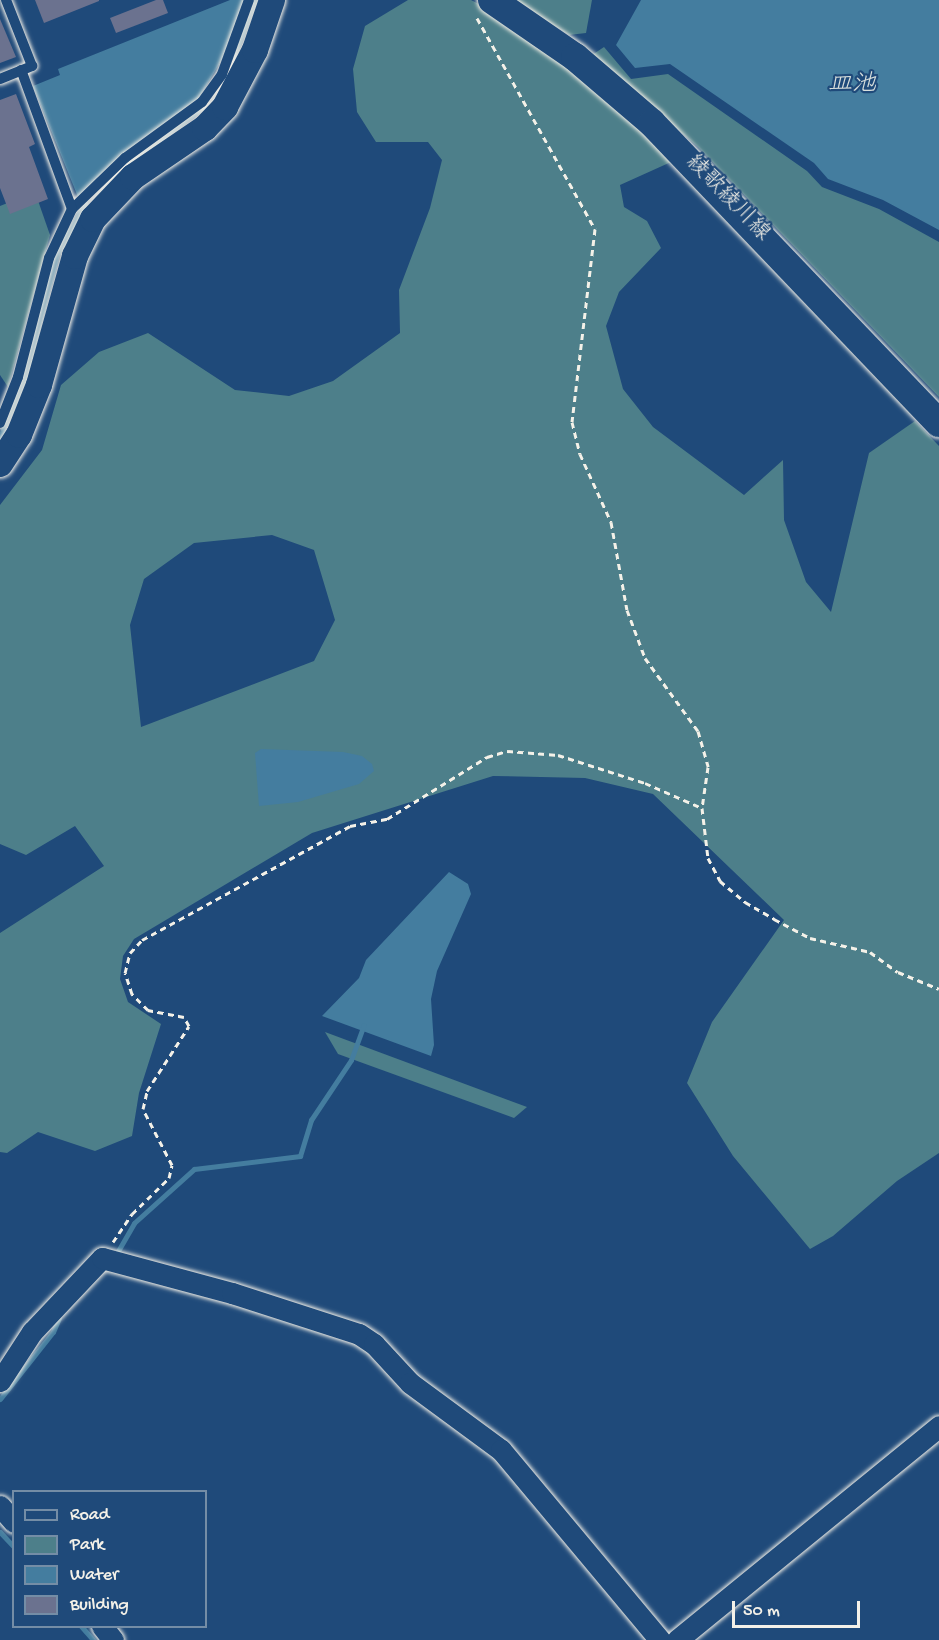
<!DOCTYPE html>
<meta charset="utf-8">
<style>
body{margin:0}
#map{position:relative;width:939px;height:1640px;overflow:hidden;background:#1f4a7a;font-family:"Gochi Hand","Klee One",sans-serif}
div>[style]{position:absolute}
.green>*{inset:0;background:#4d7f8a}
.water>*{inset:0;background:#447d9f}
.stream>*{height:5px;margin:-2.5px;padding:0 2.5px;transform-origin:2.5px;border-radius:2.5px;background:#447d9f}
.building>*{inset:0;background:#6b728f}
.path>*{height:3px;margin-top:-1.5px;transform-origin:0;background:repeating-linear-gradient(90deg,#f4f1e8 0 6px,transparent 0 10.5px)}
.roads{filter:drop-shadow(0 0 2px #f4f1e8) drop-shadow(0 0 2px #f4f1e8)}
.service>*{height:10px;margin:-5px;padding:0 5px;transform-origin:5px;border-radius:5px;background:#1f4a7a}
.minor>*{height:21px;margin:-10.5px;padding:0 10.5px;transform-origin:10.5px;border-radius:10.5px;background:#1f4a7a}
.tertiary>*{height:26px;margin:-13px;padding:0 13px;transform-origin:13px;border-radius:13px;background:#1f4a7a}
.secondary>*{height:28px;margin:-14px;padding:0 14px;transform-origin:14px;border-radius:14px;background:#1f4a7a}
span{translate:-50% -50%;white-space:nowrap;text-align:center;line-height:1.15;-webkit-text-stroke:4.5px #1f4a7a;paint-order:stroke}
.street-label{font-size:22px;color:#f4f1e8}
.water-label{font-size:24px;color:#dae0dd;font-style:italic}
.legend{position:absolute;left:12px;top:1490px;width:195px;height:138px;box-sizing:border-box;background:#1f4a7a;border:2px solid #748da6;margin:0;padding:8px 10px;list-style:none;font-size:18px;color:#f4f1e8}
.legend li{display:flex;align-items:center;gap:12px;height:30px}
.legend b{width:30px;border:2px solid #748da6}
.scale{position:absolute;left:732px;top:1601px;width:128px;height:27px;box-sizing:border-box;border:3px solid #f4f1e8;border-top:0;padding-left:8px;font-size:18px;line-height:21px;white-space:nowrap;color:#f4f1e8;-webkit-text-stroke:4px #1f4a7a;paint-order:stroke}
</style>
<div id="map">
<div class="green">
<i style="clip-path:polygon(evenodd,408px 0,471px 0,496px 13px,601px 88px,671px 162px,620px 185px,624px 207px,647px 221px,661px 248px,619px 292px,606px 326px,623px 389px,653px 427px,744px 495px,783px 460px,784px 520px,806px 582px,831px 612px,869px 453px,915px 421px,939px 446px,939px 1153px,897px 1181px,833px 1236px,810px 1249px,733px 1156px,687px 1083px,712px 1022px,784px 920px,653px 794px,585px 778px,493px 776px,312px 833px,134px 939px,123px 956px,120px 979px,128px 1002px,161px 1024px,139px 1093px,132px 1136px,95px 1151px,38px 1132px,7px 1153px,0 1152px,0 933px,104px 866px,75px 826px,26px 855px,0 844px,0 505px,42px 450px,61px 385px,99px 352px,148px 333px,235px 390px,289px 396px,333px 381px,400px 333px,399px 290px,430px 208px,442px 160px,428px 142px,376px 142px,357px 112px,353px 69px,365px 26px,408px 0,272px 535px,314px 550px,335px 620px,314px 661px,141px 727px,130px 625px,144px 579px,194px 543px,272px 535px)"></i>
<i style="clip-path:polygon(513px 0,592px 0,586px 33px,569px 35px)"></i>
<i style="clip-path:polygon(604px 47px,631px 79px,668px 74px,807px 171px,822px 187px,879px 209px,939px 242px,939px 397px,698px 147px,592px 55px)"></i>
<i style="clip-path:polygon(35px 192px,50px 235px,8px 387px,0 375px,0 206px)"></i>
<i style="clip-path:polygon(325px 1032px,527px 1107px,514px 1118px,338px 1054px)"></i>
</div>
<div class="water">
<i style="clip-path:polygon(230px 0,245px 0,224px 56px,197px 101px,78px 197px,33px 86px,60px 75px,58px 69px)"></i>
<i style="clip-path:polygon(641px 0,939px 0,939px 230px,883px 200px,828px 179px,814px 163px,670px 64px,635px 68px,616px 45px)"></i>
<i style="clip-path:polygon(261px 749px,343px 752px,362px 756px,372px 764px,374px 771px,359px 784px,298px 802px,259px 806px,255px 753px)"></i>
<i style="clip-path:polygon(449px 872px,468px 884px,471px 894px,437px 971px,431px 999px,434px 1045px,431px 1056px,322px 1016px,359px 978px,366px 960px)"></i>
</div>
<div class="stream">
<i style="left:228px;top:70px;width:75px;rotate:-68.9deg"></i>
<i style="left:124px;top:166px;width:99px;rotate:-36.8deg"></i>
<i style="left:0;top:437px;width:66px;rotate:-67.7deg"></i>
<i style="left:25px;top:376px;width:126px;rotate:-75.3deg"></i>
<i style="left:57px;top:254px;width:58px;rotate:-61.2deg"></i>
<i style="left:118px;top:1251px;width:32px;rotate:-60deg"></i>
<i style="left:134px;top:1223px;width:81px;rotate:-42deg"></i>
<i style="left:194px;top:1169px;width:107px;rotate:-7deg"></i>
<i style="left:300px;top:1156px;width:38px;rotate:-73deg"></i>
<i style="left:311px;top:1120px;width:72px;rotate:-56.3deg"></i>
<i style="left:351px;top:1060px;width:37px;rotate:-70deg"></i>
<i style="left:0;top:1399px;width:85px;rotate:-51.7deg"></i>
<i style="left:53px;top:1332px;width:15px;rotate:-67deg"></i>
<i style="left:0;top:1532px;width:21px;rotate:47deg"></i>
<i style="left:81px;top:1626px;width:18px;rotate:49deg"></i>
</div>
<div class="building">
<i style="clip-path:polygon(35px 0,99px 0,99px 1px,44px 23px)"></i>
<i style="clip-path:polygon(156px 0,163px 0,168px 13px,116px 33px,110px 18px)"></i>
<i style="clip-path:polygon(0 19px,16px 57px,0 63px)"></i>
<i style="clip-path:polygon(16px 94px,35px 144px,29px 147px,48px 199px,10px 214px,0 188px,0 100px)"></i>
</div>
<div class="path">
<i style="left:477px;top:18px;width:242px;rotate:60.8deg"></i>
<i style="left:595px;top:229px;width:194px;rotate:96.8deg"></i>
<i style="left:572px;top:422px;width:33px;rotate:76deg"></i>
<i style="left:580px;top:454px;width:75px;rotate:65.5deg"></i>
<i style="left:611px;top:522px;width:89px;rotate:79.7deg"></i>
<i style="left:627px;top:610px;width:51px;rotate:69.4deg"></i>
<i style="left:645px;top:658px;width:90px;rotate:54deg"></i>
<i style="left:698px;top:731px;width:37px;rotate:74deg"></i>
<i style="left:708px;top:767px;width:41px;rotate:98.3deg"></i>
<i style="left:702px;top:808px;width:50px;rotate:83.2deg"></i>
<i style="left:708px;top:858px;width:26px;rotate:62deg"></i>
<i style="left:720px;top:881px;width:33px;rotate:40deg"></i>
<i style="left:745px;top:902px;width:34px;rotate:30deg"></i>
<i style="left:774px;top:919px;width:41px;rotate:27.8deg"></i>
<i style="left:810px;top:938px;width:62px;rotate:13.1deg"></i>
<i style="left:870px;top:952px;width:34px;rotate:36deg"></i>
<i style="left:898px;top:972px;width:44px;rotate:22.5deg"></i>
<i style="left:113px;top:1242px;width:34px;rotate:-56deg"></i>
<i style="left:132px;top:1214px;width:52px;rotate:-44.2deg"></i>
<i style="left:169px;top:1178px;width:13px;rotate:-77deg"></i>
<i style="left:172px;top:1165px;width:63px;rotate:-117.4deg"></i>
<i style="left:143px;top:1109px;width:18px;rotate:-77deg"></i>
<i style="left:147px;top:1091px;width:77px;rotate:-57.1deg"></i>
<i style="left:189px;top:1026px;width:10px;rotate:-119deg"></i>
<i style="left:184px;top:1017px;width:37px;rotate:-169deg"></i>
<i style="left:148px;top:1010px;width:23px;rotate:-135deg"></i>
<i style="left:132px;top:994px;width:22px;rotate:-108deg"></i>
<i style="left:125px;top:973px;width:21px;rotate:-76deg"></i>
<i style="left:130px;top:953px;width:18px;rotate:-47deg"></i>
<i style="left:142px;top:940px;width:237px;rotate:-28.7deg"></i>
<i style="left:350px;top:826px;width:38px;rotate:-11deg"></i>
<i style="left:387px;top:819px;width:118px;rotate:-31.8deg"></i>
<i style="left:487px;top:757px;width:21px;rotate:-17deg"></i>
<i style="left:507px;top:751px;width:51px;rotate:4.5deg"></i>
<i style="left:558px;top:755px;width:91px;rotate:17.8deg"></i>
<i style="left:645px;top:783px;width:62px;rotate:23.7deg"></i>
</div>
<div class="roads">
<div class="service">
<i style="left:0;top:79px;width:35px;rotate:-22deg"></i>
<i style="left:32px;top:66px;width:71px;rotate:-111.5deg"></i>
<i style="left:72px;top:209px;width:74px;rotate:-43.9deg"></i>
<i style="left:125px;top:158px;width:95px;rotate:-36deg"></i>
<i style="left:202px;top:102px;width:34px;rotate:-54deg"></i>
<i style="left:222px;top:74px;width:79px;rotate:-70deg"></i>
<i style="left:0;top:423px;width:49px;rotate:-68.6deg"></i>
<i style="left:18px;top:377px;width:123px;rotate:-75.4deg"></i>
<i style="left:49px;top:258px;width:54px;rotate:-64.9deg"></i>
<i style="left:72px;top:209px;width:148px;rotate:-110.1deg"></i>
</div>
<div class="minor">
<i style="left:0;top:1381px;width:59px;rotate:-56.9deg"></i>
<i style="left:32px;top:1332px;width:102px;rotate:-46.6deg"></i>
<i style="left:102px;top:1258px;width:135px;rotate:15.1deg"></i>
<i style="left:232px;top:1293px;width:133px;rotate:17.9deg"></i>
<i style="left:359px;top:1334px;width:18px;rotate:34deg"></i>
<i style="left:374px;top:1344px;width:53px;rotate:47.3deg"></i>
<i style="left:410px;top:1383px;width:113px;rotate:36.4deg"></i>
<i style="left:501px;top:1450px;width:248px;rotate:50.1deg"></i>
<i style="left:0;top:1506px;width:21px;rotate:49deg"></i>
<i style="left:102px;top:1626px;width:18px;rotate:52deg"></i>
<i style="left:677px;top:1640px;width:338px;rotate:-39.2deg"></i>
</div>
<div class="tertiary">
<i style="left:0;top:464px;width:35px;rotate:-57deg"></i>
<i style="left:19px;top:435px;width:54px;rotate:-68.2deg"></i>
<i style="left:39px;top:385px;width:134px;rotate:-74.4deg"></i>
<i style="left:75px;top:256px;width:41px;rotate:-64.1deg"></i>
<i style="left:93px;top:219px;width:58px;rotate:-46.4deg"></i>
<i style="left:133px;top:177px;width:87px;rotate:-34.2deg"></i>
<i style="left:205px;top:128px;width:29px;rotate:-46deg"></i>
<i style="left:225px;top:107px;width:64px;rotate:-62.2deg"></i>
<i style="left:255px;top:50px;width:53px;rotate:-71.2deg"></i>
</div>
<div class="secondary">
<i style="left:492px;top:0;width:101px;rotate:34.5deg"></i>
<i style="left:575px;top:57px;width:101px;rotate:40.6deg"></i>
<i style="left:652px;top:123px;width:415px;rotate:46.3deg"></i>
</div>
</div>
<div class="street-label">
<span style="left:727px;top:199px;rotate:46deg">綾歌綾川線</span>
</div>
<div class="water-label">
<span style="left:852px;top:86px">皿池</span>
</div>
<ul class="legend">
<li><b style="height:8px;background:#1f4a7a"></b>Road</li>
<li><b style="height:16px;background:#4d7f8a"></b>Park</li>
<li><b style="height:16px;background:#447d9f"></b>Water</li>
<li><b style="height:16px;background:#6b728f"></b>Building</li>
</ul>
<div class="scale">50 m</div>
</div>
